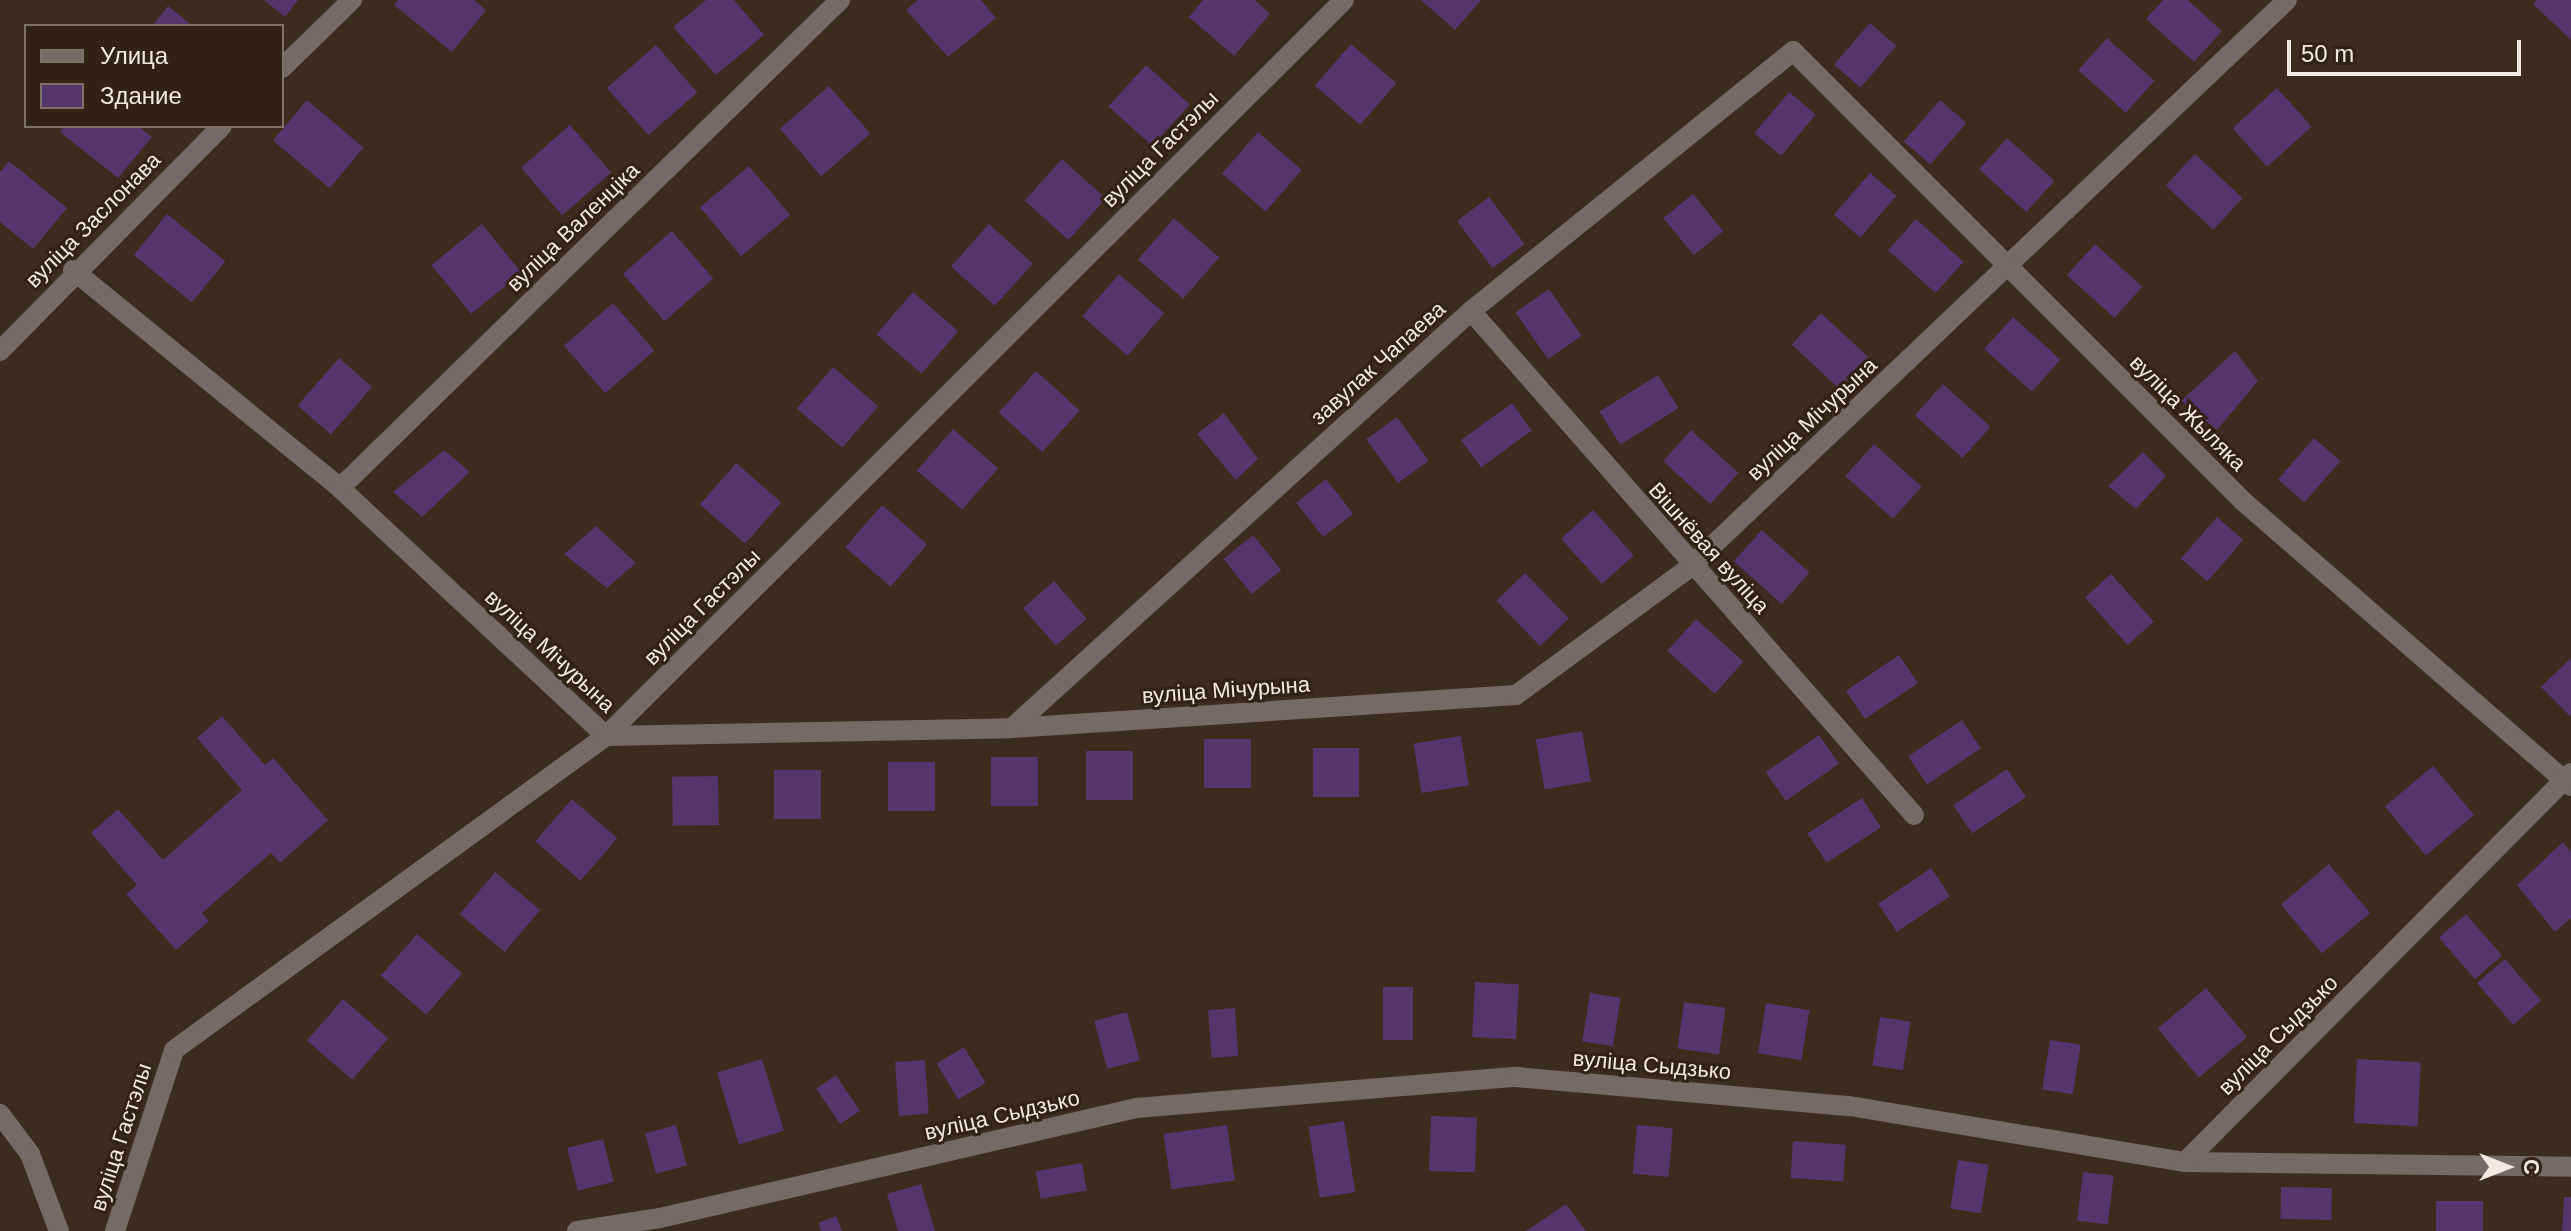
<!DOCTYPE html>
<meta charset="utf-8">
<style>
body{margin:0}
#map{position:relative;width:2571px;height:1231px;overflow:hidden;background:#3c2c1d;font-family:Arial,sans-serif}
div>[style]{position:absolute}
.building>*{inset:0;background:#54356c;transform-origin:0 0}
.minor>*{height:20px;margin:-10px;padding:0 10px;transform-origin:10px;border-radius:10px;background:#756a66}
span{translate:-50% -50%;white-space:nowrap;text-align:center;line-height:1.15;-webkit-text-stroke:6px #312214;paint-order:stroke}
.street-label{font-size:22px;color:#f4e9e0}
.legend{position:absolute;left:24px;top:24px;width:260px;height:104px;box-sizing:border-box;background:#312214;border:2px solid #7f7266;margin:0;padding:10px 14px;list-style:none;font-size:24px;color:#f4e9e0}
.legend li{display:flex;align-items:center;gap:16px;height:40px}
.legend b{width:40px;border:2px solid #7f7266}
.north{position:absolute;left:2467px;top:1127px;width:80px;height:80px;-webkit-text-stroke:6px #312214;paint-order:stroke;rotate:90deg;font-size:22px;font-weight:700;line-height:32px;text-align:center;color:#f4e9e0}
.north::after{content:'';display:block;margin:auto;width:28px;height:36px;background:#f4e9e0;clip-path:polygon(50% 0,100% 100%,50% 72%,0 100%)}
.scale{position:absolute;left:2287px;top:40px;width:234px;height:36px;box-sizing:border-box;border:4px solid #f4e9e0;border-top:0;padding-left:10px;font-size:24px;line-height:28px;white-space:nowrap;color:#f4e9e0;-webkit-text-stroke:6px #312214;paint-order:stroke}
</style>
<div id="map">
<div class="building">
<i style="clip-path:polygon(264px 0,298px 0,285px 17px)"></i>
<i style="clip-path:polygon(398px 0,474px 0,486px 10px,452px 52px,394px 5px)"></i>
<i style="clip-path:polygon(706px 0,734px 0,764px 35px,716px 75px,673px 27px)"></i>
<i style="clip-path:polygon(918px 0,981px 0,996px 18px,948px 57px,906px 10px)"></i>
<i style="clip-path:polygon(1203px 0,1255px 0,1270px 14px,1234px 56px,1189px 17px)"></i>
<i style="clip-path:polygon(1421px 0,1481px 0,1455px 30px)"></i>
<i style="clip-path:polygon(2163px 0,2188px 0,2222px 31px,2194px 62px,2146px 19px)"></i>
<i style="clip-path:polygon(2536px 0,2571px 0,2571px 40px,2533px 4px)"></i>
<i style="clip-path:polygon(168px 6px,193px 26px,152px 26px)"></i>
<i style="left:1870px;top:23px;width:35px;height:55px;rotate:41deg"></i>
<i style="left:2107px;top:38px;width:64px;height:43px;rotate:42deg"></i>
<i style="left:1351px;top:44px;width:60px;height:55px;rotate:41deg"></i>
<i style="left:656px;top:45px;width:63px;height:65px;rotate:49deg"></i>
<i style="left:1146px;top:65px;width:59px;height:56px;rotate:42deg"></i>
<i style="left:829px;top:86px;width:63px;height:65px;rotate:49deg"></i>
<i style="left:2277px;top:88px;width:52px;height:60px;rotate:48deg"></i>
<i style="left:1789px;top:92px;width:35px;height:54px;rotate:40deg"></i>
<i style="left:307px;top:100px;width:74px;height:53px;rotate:40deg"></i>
<i style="left:1940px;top:100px;width:35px;height:55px;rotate:41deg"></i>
<i style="left:570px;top:125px;width:63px;height:65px;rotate:49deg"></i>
<i style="clip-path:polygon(64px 126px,138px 126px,152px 137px,118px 178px,60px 132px)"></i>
<i style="left:1258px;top:132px;width:58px;height:55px;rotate:41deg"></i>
<i style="left:2007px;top:138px;width:64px;height:42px;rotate:42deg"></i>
<i style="left:2195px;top:154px;width:65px;height:43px;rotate:43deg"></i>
<i style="left:1062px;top:159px;width:59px;height:56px;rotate:42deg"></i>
<i style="clip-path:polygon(9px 161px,67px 208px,33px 249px,0 222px,0 172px)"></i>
<i style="left:749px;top:166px;width:64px;height:64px;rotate:50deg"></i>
<i style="left:1870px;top:173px;width:35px;height:55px;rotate:41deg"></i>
<i style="left:1693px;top:194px;width:48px;height:38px;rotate:51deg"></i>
<i style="left:1489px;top:197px;width:59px;height:40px;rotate:53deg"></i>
<i style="left:167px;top:214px;width:75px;height:53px;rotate:39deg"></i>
<i style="left:1174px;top:218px;width:60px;height:55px;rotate:41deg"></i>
<i style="left:1916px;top:219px;width:64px;height:42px;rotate:42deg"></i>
<i style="left:482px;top:224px;width:63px;height:65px;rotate:51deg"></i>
<i style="left:989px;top:224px;width:59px;height:57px;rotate:42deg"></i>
<i style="left:672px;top:231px;width:63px;height:65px;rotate:49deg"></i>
<i style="left:2095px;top:244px;width:64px;height:42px;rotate:42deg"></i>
<i style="left:1119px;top:274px;width:60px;height:56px;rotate:41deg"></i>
<i style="left:1549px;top:289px;width:57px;height:41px;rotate:55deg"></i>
<i style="left:913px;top:292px;width:60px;height:56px;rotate:41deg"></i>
<i style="left:613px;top:303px;width:63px;height:65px;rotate:49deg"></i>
<i style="left:1821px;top:313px;width:65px;height:43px;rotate:43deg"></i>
<i style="left:2013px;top:317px;width:64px;height:43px;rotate:42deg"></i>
<i style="clip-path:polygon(2235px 351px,2258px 381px,2217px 430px,2181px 401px)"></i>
<i style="left:339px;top:358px;width:44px;height:63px;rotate:41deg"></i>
<i style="left:833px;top:367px;width:60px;height:55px;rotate:41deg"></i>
<i style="left:1036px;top:371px;width:59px;height:56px;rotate:42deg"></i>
<i style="left:1658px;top:375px;width:39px;height:69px;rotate:58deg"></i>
<i style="left:1943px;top:384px;width:64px;height:42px;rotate:42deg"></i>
<i style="left:1512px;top:403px;width:34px;height:63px;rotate:54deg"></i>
<i style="clip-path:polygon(1224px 413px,1258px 459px,1236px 480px,1197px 434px)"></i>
<i style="left:1397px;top:417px;width:54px;height:38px;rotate:54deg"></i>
<i style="left:953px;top:429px;width:60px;height:55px;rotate:41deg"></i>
<i style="left:1691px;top:430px;width:64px;height:42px;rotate:42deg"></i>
<i style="left:2314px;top:438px;width:35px;height:55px;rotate:41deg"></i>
<i style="left:1874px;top:444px;width:64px;height:43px;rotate:42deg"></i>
<i style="clip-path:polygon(444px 450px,470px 472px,422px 517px,393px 492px)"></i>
<i style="clip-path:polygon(2143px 452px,2166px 476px,2136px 509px,2108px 486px)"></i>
<i style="left:736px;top:463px;width:60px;height:55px;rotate:41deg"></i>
<i style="left:1326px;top:479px;width:44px;height:38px;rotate:52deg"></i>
<i style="left:882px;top:505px;width:60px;height:56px;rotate:41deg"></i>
<i style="left:1593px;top:510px;width:61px;height:43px;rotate:48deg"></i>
<i style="left:2217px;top:517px;width:35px;height:55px;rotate:41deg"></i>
<i style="clip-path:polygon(596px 526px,636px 563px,607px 588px,564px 554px)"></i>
<i style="left:1762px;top:530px;width:64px;height:42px;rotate:42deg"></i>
<i style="left:1253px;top:535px;width:45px;height:38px;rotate:51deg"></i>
<i style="left:1525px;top:573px;width:63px;height:40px;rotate:46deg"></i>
<i style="left:2111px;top:574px;width:64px;height:35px;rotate:48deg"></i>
<i style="left:1054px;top:581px;width:50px;height:41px;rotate:49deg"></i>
<i style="left:1696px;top:619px;width:64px;height:43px;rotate:42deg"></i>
<i style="left:1899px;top:655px;width:34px;height:64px;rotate:56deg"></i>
<i style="clip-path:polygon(2571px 658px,2571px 717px,2541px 687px)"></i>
<i style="clip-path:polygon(222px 716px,265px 765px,273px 758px,328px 820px,280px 863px,271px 853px,202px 913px,209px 921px,176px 950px,126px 894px,137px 885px,91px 833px,118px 809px,163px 860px,242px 790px,197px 738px)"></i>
<i style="left:1962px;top:720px;width:34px;height:65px;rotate:56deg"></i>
<i style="left:1582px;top:731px;width:51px;height:47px;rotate:80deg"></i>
<i style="left:1819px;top:735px;width:35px;height:65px;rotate:55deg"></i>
<i style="left:1461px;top:736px;width:50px;height:48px;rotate:81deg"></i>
<i style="left:1251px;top:739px;width:49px;height:47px;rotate:90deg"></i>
<i style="left:1313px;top:748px;width:46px;height:49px"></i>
<i style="left:1086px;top:751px;width:47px;height:49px"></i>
<i style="left:1038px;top:757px;width:49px;height:47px;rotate:90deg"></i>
<i style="left:935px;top:762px;width:49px;height:47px;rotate:90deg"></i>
<i style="left:2433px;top:766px;width:64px;height:63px;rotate:50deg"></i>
<i style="left:2007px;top:769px;width:34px;height:65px;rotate:56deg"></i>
<i style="left:821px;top:770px;width:49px;height:47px;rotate:90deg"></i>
<i style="left:718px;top:776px;width:49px;height:46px;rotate:89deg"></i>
<i style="left:1862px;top:798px;width:35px;height:65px;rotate:57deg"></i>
<i style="left:572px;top:799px;width:60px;height:56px;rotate:41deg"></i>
<i style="clip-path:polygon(2563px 842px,2571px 852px,2571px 918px,2555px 932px,2517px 885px)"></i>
<i style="left:2329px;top:864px;width:64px;height:63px;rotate:50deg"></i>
<i style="left:1931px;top:868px;width:34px;height:64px;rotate:56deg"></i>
<i style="left:495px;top:872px;width:59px;height:55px;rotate:40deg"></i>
<i style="left:2466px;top:914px;width:55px;height:36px;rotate:49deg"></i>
<i style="left:417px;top:934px;width:60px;height:55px;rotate:41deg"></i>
<i style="left:2505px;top:959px;width:55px;height:37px;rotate:49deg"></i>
<i style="left:1475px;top:982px;width:44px;height:55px;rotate:3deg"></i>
<i style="left:1383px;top:987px;width:30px;height:53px"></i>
<i style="left:2206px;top:988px;width:64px;height:63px;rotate:50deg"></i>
<i style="left:1590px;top:993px;width:31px;height:49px;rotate:9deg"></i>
<i style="left:343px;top:999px;width:60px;height:55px;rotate:41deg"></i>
<i style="left:1684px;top:1002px;width:42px;height:47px;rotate:8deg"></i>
<i style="left:1766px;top:1003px;width:44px;height:51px;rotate:9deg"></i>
<i style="left:1235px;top:1008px;width:48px;height:27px;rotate:86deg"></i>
<i style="left:1127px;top:1012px;width:50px;height:34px;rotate:75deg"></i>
<i style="left:1880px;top:1017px;width:31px;height:49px;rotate:9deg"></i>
<i style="left:2050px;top:1040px;width:31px;height:50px;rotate:9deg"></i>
<i style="left:964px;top:1047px;width:42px;height:32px;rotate:59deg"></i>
<i style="left:762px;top:1059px;width:75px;height:47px;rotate:73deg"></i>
<i style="left:2357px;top:1059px;width:64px;height:64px;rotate:3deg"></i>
<i style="left:925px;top:1060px;width:54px;height:30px;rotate:86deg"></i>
<i style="left:836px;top:1075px;width:43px;height:24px;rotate:56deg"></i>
<i style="left:1431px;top:1116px;width:46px;height:55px;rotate:2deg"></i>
<i style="left:1344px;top:1121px;width:72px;height:36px;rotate:81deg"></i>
<i style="left:676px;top:1125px;width:42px;height:32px;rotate:75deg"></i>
<i style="left:1227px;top:1125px;width:56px;height:64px;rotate:82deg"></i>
<i style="left:1637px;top:1125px;width:36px;height:49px;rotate:5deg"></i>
<i style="left:603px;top:1139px;width:44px;height:37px;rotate:76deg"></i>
<i style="left:1793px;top:1141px;width:53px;height:37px;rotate:4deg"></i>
<i style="left:1958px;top:1160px;width:31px;height:49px;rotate:9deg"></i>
<i style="left:1082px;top:1163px;width:28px;height:47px;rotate:80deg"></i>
<i style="left:2083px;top:1172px;width:31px;height:49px;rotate:7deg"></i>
<i style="clip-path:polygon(921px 1184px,935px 1231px,898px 1231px,887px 1194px)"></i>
<i style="left:2281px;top:1187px;width:51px;height:32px;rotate:1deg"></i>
<i style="clip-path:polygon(2564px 1197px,2571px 1197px,2571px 1231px,2562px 1231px)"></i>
<i style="left:2436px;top:1201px;width:47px;height:30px"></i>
<i style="clip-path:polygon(1566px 1204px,1586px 1231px,1526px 1231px)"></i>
<i style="clip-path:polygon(836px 1216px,842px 1231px,821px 1231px,818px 1223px)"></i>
</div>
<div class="minor">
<i style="left:282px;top:68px;width:98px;rotate:-44.2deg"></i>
<i style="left:73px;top:270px;width:345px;rotate:39.2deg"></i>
<i style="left:340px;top:488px;width:364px;rotate:43deg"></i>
<i style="left:606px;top:736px;width:406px;rotate:-1.1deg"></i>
<i style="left:1012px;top:728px;width:505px;rotate:-3.75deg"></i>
<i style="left:1516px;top:695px;width:216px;rotate:-36.3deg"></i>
<i style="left:1690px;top:567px;width:823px;rotate:-43.52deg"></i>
<i style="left:1471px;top:311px;width:671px;rotate:48.69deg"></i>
<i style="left:0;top:351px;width:316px;rotate:-45.4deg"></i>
<i style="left:340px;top:488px;width:699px;rotate:-44.3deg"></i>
<i style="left:1012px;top:728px;width:620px;rotate:-42.26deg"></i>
<i style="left:1471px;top:311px;width:414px;rotate:-38.9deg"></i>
<i style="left:1793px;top:51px;width:638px;rotate:45deg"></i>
<i style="left:2244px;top:502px;width:433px;rotate:41deg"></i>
<i style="left:0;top:1114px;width:50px;rotate:53.1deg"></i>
<i style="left:30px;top:1154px;width:82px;rotate:69.4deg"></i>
<i style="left:2185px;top:1162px;width:386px;rotate:0.7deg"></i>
<i style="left:115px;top:1231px;width:190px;rotate:-71.9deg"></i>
<i style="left:174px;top:1050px;width:534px;rotate:-36.01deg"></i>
<i style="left:606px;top:736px;width:1042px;rotate:-44.92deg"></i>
<i style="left:577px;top:1231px;width:84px;rotate:-8.9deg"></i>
<i style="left:660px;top:1218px;width:489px;rotate:-13deg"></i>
<i style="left:1136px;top:1108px;width:381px;rotate:-4.7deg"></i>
<i style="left:1516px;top:1077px;width:335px;rotate:5deg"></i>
<i style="left:1850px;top:1106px;width:340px;rotate:9.5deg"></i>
<i style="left:2185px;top:1162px;width:548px;rotate:-45.22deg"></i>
</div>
<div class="street-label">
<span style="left:1160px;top:149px;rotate:-45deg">вуліца Гастэлы</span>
<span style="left:93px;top:220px;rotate:-45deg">вуліца Заслонава</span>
<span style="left:573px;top:227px;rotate:-44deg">вуліца Валенціка</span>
<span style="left:1378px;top:363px;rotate:-42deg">завулак Чапаева</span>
<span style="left:2188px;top:413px;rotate:45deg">вуліца Жыляка</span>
<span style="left:1812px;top:419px;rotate:-43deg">вуліца Мічурына</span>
<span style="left:1709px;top:548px;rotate:48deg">Вішнёвая вуліца</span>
<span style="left:702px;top:607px;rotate:-45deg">вуліца Гастэлы</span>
<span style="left:550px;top:651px;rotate:43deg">вуліца Мічурына</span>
<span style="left:1226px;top:690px;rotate:-4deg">вуліца Мічурына</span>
<span style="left:2278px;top:1035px;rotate:-45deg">вуліца Сыдзько</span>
<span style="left:1652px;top:1065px;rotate:5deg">вуліца Сыдзько</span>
<span style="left:1002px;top:1115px;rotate:-13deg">вуліца Сыдзько</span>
<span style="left:121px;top:1137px;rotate:-72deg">вуліца Гастэлы</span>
</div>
<ul class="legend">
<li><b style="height:10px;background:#756a66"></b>Улица</li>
<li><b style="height:22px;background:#54356c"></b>Здание</li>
</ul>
<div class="north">С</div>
<div class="scale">50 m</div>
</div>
